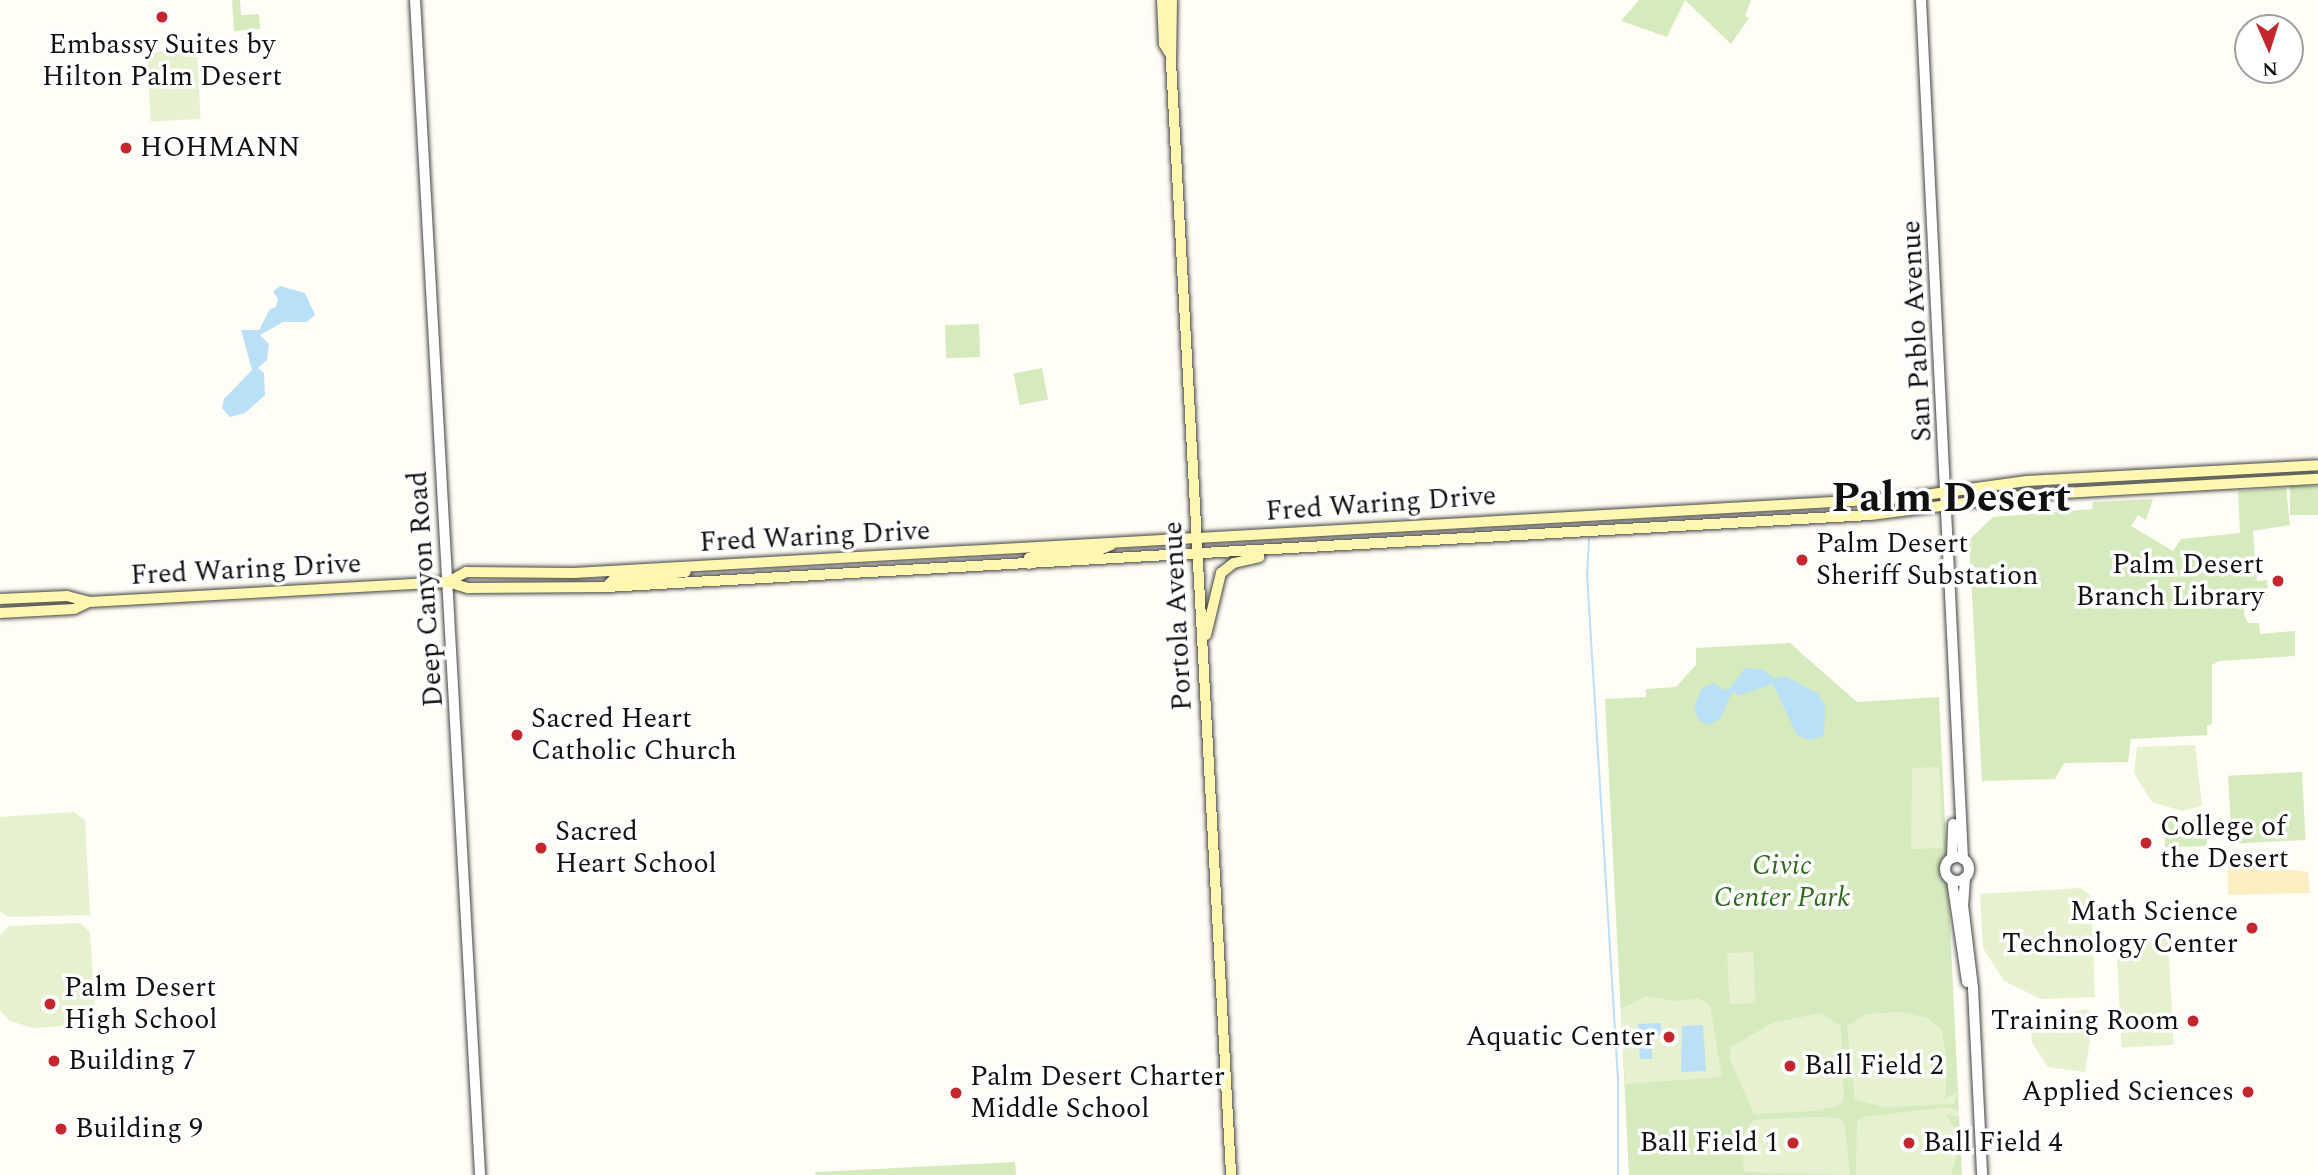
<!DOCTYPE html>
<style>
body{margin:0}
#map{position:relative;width:2318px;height:1175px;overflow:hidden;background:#fffdf5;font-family:Spectral,serif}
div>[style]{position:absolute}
.green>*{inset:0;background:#d5ebbd;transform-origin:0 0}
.sand>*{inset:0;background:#fbeec1}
.pitch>*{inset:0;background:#e6f2cf;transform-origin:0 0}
.water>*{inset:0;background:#b9e0f7}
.stream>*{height:2px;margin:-1px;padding:0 1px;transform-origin:1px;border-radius:1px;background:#b9e0f7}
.roads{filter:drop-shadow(0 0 2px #444) drop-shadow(0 0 2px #444)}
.tertiary>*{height:10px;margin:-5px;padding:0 5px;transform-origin:5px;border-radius:5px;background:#fff}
.tertiary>.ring{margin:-5px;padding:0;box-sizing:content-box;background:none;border:10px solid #fff;border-radius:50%}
.secondary>*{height:10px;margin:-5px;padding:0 5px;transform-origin:5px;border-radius:5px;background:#fff6b0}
.dots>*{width:19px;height:19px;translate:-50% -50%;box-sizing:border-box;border:4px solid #fff;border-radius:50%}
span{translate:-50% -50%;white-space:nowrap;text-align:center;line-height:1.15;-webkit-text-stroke:7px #fff;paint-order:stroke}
.poi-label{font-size:28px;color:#111}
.left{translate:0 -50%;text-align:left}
.right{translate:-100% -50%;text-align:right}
.street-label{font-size:28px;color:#111}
.park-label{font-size:28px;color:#2f6b1f;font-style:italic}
.town-label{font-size:42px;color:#111;font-weight:700}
.north{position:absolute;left:2234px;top:14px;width:70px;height:70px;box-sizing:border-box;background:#fff;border:2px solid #a0a0a0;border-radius:50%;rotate:177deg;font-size:19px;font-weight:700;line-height:28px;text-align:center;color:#111}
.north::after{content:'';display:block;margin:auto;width:24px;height:32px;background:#c4262e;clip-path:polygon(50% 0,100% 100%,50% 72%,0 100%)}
</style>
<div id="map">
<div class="green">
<i style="clip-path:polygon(232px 0,240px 0,241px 15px,259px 14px,260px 29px,234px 31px)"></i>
<i style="clip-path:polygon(1639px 0,1751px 0,1745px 16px,1749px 18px,1731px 44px,1685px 0,1667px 37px,1621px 21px)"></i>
<i style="left:979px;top:324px;width:33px;height:34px;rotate:88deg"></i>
<i style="left:1042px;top:368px;width:32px;height:29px;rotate:79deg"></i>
<i style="left:2318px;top:486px;width:29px;height:28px;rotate:90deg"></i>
<i style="clip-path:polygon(2286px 488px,2290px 525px,2253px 531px,2255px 561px,2247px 572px,2256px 570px,2257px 581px,2267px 580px,2268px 596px,2246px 597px,2244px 614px,2248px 623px,2259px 623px,2260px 634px,2295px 631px,2295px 656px,2219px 661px,2212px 665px,2212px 724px,2207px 726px,2207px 735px,2131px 739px,2128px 762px,2064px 763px,2055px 779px,1982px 781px,1969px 540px,1993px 517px,2092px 509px,2093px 502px,2153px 499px,2146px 520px,2138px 515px,2131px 526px,2173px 551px,2181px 539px,2240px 533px,2238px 491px)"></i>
<i style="clip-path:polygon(1790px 643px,1857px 702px,1939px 697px,1962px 1175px,1629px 1175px,1605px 699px,1646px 697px,1646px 689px,1676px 687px,1696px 665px,1696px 648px)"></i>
<i style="left:2302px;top:772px;width:68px;height:74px;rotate:87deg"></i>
<i style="left:2206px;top:819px;width:27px;height:42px;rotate:88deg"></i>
<i style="clip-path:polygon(1015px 1162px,1016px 1175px,815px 1175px,816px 1172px)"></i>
</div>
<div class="sand">
<i style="clip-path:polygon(2277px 864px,2278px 868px,2308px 872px,2310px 893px,2228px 895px,2228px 866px)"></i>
</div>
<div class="pitch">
<i style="left:197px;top:50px;width:69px;height:50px;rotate:87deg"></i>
<i style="clip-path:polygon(2195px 745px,2202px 806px,2182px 811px,2152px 802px,2134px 773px,2137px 747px)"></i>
<i style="clip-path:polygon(1939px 767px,1943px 848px,1911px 849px,1912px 768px)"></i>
<i style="clip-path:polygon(74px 812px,85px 820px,90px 915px,9px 917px,0 912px,0 817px)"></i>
<i style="clip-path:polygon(2081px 888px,2091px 896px,2095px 997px,2041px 999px,2004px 981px,1983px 948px,1980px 894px)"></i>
<i style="clip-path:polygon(80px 923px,90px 932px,96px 1024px,33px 1028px,10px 1021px,0 1011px,0 935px,9px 926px)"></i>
<i style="left:2168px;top:938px;width:107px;height:52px;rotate:87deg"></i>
<i style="left:1753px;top:952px;width:51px;height:26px;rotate:87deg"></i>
<i style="clip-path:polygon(1646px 996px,1675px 1001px,1699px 998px,1710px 1005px,1722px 1077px,1625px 1084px,1621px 1009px)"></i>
<i style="clip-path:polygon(2087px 1009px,2092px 1015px,2092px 1028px,2085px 1072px,2048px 1067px,2032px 1043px,2030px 1021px)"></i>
<i style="clip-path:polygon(1900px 1012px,1928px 1018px,1942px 1030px,1947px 1065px,1945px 1099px,1958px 1091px,1954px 1104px,1884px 1107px,1855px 1100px,1847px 1026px,1866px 1014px)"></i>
<i style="clip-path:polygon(1820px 1013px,1841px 1026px,1844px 1099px,1838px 1106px,1815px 1111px,1754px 1114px,1729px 1058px,1731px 1047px,1772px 1023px)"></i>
<i style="clip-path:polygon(1947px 1107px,1959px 1111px,1959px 1117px,1946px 1114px,1961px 1140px,1951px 1175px,1856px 1175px,1857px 1122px,1862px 1117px)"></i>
<i style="clip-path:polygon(1816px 1117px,1838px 1118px,1845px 1124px,1850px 1175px,1744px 1172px,1742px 1138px,1753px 1120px)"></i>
</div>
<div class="water">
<i style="clip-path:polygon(280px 286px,305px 293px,315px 315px,307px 322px,283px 322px,260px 335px,269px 344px,267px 360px,258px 368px,264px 373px,265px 395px,245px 413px,230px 417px,222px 408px,224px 399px,252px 370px,241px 330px,259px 330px,270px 309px,276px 307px,278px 299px,273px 292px)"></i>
<i style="clip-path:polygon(1745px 668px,1764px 670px,1774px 679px,1785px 676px,1817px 693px,1825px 705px,1824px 736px,1809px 740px,1797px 735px,1773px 684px,1740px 695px,1732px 692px,1720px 719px,1709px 725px,1699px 721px,1694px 707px,1702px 688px,1714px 683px,1725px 690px,1730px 688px)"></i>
<i style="clip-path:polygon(1661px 1023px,1661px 1035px,1655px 1036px,1651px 1027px,1652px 1045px,1643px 1046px,1652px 1049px,1652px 1059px,1640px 1059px,1638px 1024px)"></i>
<i style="clip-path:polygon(1703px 1025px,1706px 1071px,1681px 1072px,1682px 1026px)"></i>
</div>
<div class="stream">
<i style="left:1589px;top:539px;width:35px;rotate:93deg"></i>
<i style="left:1587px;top:574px;width:507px;rotate:86.49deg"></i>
<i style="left:1618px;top:1080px;width:95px;rotate:90deg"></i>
</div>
<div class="roads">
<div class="tertiary">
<i style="left:415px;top:0;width:1177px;rotate:86.83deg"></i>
<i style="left:1921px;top:0;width:860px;rotate:87.2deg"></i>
<i class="ring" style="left:1945px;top:857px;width:14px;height:14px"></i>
<i style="left:1952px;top:858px;width:34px;rotate:-88deg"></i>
<i style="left:1965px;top:878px;width:27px;rotate:94deg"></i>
<i style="left:1963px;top:905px;width:84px;rotate:83.1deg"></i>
<i style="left:1973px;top:988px;width:187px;rotate:87.2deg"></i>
<i style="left:1952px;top:880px;width:103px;rotate:81.6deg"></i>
</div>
<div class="secondary">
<i style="left:1162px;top:0;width:44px;rotate:87.4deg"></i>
<i style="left:1164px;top:44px;width:12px;rotate:59deg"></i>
<i style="left:1172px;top:0;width:62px;rotate:90.9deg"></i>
<i style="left:1171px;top:62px;width:1115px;rotate:86.91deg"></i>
<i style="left:1029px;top:564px;width:6px;rotate:-90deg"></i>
<i style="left:1029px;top:558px;width:9px;rotate:-18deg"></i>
<i style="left:1038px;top:555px;width:59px;rotate:-3.9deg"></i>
<i style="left:1097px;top:551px;width:15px;rotate:-23deg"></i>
<i style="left:448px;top:582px;width:21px;rotate:-29deg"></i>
<i style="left:466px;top:572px;width:108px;rotate:0.5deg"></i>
<i style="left:574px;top:573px;width:1139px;rotate:-3.22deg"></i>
<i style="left:1711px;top:509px;width:192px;rotate:-3.3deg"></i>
<i style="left:1903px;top:498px;width:125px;rotate:-7.8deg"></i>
<i style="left:2027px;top:481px;width:291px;rotate:-3.1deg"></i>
<i style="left:606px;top:587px;width:11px;rotate:-45deg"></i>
<i style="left:614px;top:579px;width:72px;rotate:-5.6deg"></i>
<i style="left:0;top:599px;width:67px;rotate:-2.6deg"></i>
<i style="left:67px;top:596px;width:23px;rotate:15deg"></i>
<i style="left:89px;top:602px;width:360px;rotate:-3.2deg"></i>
<i style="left:448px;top:582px;width:21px;rotate:17deg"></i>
<i style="left:468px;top:588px;width:138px;rotate:-0.4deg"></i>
<i style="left:606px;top:587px;width:1266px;rotate:-3.26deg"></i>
<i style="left:1870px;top:515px;width:159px;rotate:-7.2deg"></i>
<i style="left:2028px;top:495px;width:290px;rotate:-3.2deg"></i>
<i style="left:0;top:613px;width:74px;rotate:-3.1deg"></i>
<i style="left:74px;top:609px;width:17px;rotate:-25deg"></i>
<i style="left:1206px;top:635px;width:64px;rotate:-76.4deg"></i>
<i style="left:1221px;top:573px;width:16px;rotate:-38deg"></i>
<i style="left:1234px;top:563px;width:26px;rotate:-13deg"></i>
</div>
</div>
<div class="dots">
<i style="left:162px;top:17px;background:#c4262e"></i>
<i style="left:126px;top:148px;background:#c4262e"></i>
<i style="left:1802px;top:560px;background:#c4262e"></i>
<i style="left:2278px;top:581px;background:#c4262e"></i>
<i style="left:517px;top:735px;background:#c4262e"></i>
<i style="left:2146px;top:843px;background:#c4262e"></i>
<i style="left:541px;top:848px;background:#c4262e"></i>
<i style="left:2252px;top:928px;background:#c4262e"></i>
<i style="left:50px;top:1004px;background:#c4262e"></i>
<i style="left:2193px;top:1021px;background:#c4262e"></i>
<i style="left:1669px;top:1037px;background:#c4262e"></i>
<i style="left:54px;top:1061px;background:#c4262e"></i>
<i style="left:1790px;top:1066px;background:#c4262e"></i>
<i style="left:2248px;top:1092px;background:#c4262e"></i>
<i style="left:956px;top:1093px;background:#c4262e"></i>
<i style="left:61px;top:1129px;background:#c4262e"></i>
<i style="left:1793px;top:1143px;background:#c4262e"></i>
<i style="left:1909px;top:1143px;background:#c4262e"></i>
</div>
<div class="poi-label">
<span style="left:162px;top:61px">Embassy Suites by<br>Hilton Palm Desert</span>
<span class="left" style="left:140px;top:148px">HOHMANN</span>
<span class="left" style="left:1816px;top:560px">Palm Desert<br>Sheriff Substation</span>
<span class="right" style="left:2264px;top:581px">Palm Desert<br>Branch Library</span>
<span class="left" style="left:531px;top:735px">Sacred Heart<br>Catholic Church</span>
<span class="left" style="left:2160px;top:843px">College of<br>the Desert</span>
<span class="left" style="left:555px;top:848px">Sacred<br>Heart School</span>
<span class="right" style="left:2238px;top:928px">Math Science<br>Technology Center</span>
<span class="left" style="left:64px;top:1004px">Palm Desert<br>High School</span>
<span class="right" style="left:2179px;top:1021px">Training Room</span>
<span class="right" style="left:1655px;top:1037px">Aquatic Center</span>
<span class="left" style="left:68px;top:1061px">Building 7</span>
<span class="left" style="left:1804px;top:1066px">Ball Field 2</span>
<span class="left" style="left:970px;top:1093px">Palm Desert Charter<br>Middle School</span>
<span class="right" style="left:2234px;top:1092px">Applied Sciences</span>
<span class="left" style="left:75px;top:1129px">Building 9</span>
<span class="right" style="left:1779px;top:1143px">Ball Field 1</span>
<span class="left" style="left:1923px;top:1143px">Ball Field 4</span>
</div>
<div class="street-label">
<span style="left:1917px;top:331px;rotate:-93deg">San Pablo Avenue</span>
<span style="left:1381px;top:504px;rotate:-4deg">Fred Waring Drive</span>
<span style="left:815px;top:537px;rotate:-3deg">Fred Waring Drive</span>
<span style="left:246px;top:570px;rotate:-3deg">Fred Waring Drive</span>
<span style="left:426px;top:589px;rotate:-94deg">Deep Canyon Road</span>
<span style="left:1178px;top:616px;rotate:-93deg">Portola Avenue</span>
</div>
<div class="park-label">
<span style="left:1782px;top:882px">Civic<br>Center Park</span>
</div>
<div class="town-label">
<span style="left:1951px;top:499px">Palm Desert</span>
</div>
<div class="north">N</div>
</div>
